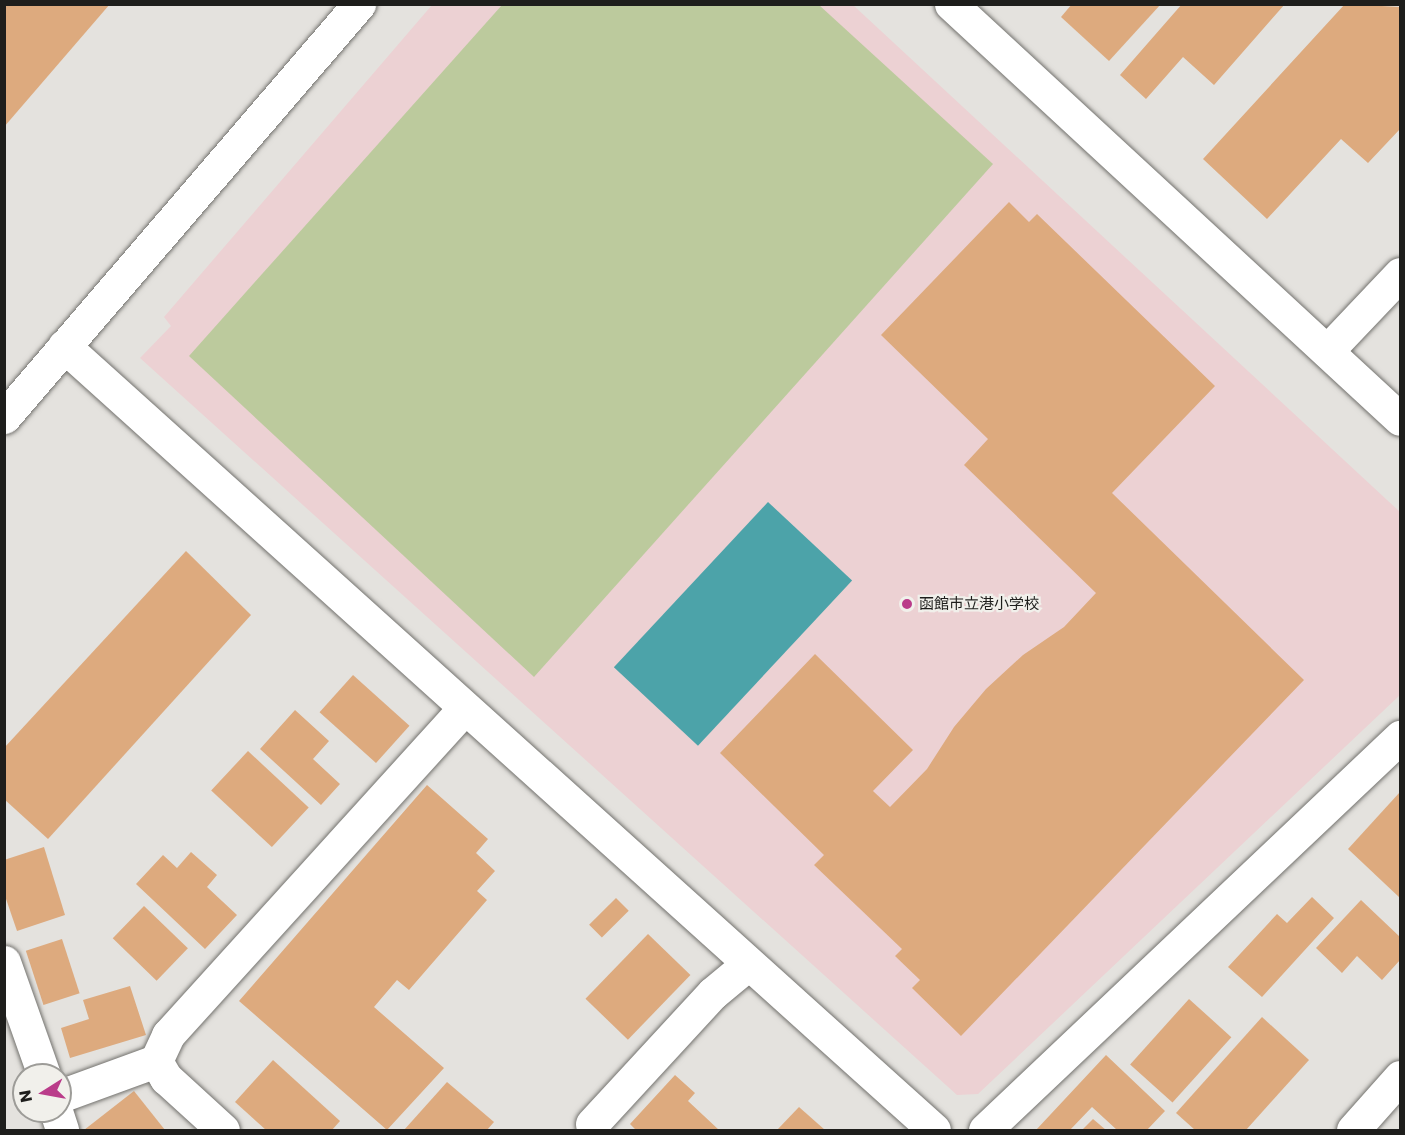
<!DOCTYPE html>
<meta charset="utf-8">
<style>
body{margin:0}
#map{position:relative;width:1405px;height:1135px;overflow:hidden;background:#e4e2de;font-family:Poppins,"Noto Sans JP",sans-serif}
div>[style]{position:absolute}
.education>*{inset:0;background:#ecd1d3}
.green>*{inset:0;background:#bcca9d}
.water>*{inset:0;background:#4ca3a9;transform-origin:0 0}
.building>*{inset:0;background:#ddaa7e;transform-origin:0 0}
.roads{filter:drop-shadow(0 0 2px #73726e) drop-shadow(0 0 2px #73726e)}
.minor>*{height:33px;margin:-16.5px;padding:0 16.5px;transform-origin:16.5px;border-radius:16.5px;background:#fff}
.dots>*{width:16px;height:16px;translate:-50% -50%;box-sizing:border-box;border:3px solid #f1f0eb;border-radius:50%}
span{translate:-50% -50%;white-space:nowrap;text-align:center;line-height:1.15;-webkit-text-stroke:4.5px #f1f0eb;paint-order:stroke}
.poi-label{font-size:15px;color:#1e1e1c}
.left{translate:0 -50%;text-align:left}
.frame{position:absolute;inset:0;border:6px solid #1e1e1c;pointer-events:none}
.north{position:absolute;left:12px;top:1063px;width:60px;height:60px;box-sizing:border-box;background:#f1f0eb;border:2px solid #9d9c98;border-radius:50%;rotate:259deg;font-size:16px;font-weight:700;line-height:24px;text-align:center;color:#1e1e1c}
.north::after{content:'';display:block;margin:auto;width:21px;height:27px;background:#ba3c8a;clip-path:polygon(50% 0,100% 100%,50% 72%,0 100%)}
</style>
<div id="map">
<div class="education">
<i style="clip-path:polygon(432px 5px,853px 5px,1400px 512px,1400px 695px,978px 1094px,957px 1095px,140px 358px,171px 326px,164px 317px)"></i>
</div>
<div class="green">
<i style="clip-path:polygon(502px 5px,819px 5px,993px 164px,534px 677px,189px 356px)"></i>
</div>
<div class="water">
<i style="left:768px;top:502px;width:115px;height:226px;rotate:43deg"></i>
</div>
<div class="building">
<i style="clip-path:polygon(4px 4px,110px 4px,4px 127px)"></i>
<i style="clip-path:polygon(1072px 4px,1161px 4px,1109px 61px,1061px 17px)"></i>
<i style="clip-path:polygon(1182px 4px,1285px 4px,1214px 85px,1183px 57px,1146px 99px,1120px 75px)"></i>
<i style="clip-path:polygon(1345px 4px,1400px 7px,1400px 129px,1368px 163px,1341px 139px,1267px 219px,1203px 159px)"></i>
<i style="clip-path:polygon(1009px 202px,1029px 222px,1037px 214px,1215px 386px,1112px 493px,1304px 680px,961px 1036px,912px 988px,920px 980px,895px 956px,902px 949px,814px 865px,824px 855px,720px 753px,815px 654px,913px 750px,873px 791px,890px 807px,927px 769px,954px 727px,986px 689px,1023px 655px,1064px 627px,1096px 593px,964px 465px,988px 439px,881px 335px)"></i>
<i style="clip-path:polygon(186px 551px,251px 615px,48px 839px,4px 799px,4px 748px)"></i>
<i style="left:353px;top:675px;width:76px;height:50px;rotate:42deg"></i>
<i style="clip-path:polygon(295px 710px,329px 741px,313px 759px,340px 784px,321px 805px,260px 749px)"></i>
<i style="left:248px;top:751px;width:83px;height:54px;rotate:43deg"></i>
<i style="clip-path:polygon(427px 785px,488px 839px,476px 853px,495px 871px,477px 891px,487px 900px,409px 990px,397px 980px,374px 1007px,444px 1068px,387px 1130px,239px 1001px)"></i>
<i style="clip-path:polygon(1400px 792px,1400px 898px,1348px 849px)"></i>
<i style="clip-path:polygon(44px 847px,65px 915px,17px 931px,4px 893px,4px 860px)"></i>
<i style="clip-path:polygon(191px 852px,217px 875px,207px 887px,237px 915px,205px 949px,136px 884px,163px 855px,177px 868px)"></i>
<i style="clip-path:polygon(1312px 897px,1334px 918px,1262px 997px,1228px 967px,1277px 914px,1287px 923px)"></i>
<i style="left:616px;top:898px;width:18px;height:38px;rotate:45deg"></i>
<i style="clip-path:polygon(1361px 900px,1400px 937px,1400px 960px,1382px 980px,1357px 956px,1342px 973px,1316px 948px)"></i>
<i style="left:144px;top:906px;width:61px;height:45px;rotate:44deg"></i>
<i style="left:648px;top:934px;width:59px;height:90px;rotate:44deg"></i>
<i style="left:62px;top:939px;width:57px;height:38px;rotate:72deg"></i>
<i style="clip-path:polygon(130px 986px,146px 1035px,70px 1058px,61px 1028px,89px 1019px,83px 1000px)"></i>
<i style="left:1189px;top:999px;width:57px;height:88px;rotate:42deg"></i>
<i style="clip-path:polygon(1262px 1017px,1309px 1060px,1246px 1130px,1195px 1130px,1176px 1113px)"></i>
<i style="clip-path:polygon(1106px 1055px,1165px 1111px,1147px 1130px,1117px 1130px,1092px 1107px,1070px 1130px,1036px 1130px)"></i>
<i style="clip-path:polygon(273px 1060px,340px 1121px,332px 1130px,266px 1130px,235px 1102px)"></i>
<i style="clip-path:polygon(675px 1075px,695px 1093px,688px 1101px,719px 1130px,636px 1130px,630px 1124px)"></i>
<i style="clip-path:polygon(447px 1082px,494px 1122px,487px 1130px,404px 1130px)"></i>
<i style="clip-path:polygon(134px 1091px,165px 1130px,84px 1130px)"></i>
<i style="clip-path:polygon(799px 1107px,825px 1130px,777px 1130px)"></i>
<i style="clip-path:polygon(1093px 1119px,1106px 1130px,1082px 1130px)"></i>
</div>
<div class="roads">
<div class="minor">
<i style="left:951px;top:4px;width:611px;rotate:42.75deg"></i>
<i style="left:64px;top:346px;width:1171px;rotate:42.02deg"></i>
<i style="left:1327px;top:351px;width:106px;rotate:-46.5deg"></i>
<i style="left:4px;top:417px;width:545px;rotate:-49.32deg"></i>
<i style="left:4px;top:962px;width:120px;rotate:70.5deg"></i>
<i style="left:156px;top:1061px;width:29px;rotate:-65deg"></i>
<i style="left:168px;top:1035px;width:441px;rotate:-47.8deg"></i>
<i style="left:60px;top:1096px;width:102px;rotate:-20deg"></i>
<i style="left:156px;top:1061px;width:20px;rotate:60deg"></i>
<i style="left:166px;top:1078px;width:77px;rotate:42.4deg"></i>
<i style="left:56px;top:1111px;width:20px;rotate:72deg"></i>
<i style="left:592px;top:1124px;width:178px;rotate:-47.3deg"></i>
<i style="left:713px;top:993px;width:45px;rotate:-39.6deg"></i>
<i style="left:985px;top:1130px;width:572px;rotate:-43.44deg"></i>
<i style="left:1353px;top:1130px;width:71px;rotate:-48.4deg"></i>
</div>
</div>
<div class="dots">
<i style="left:907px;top:604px;background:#ba3c8a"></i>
</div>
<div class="poi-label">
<span class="left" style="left:919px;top:604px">函館市立港小学校</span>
</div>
<div class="frame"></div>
<div class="north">N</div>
</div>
